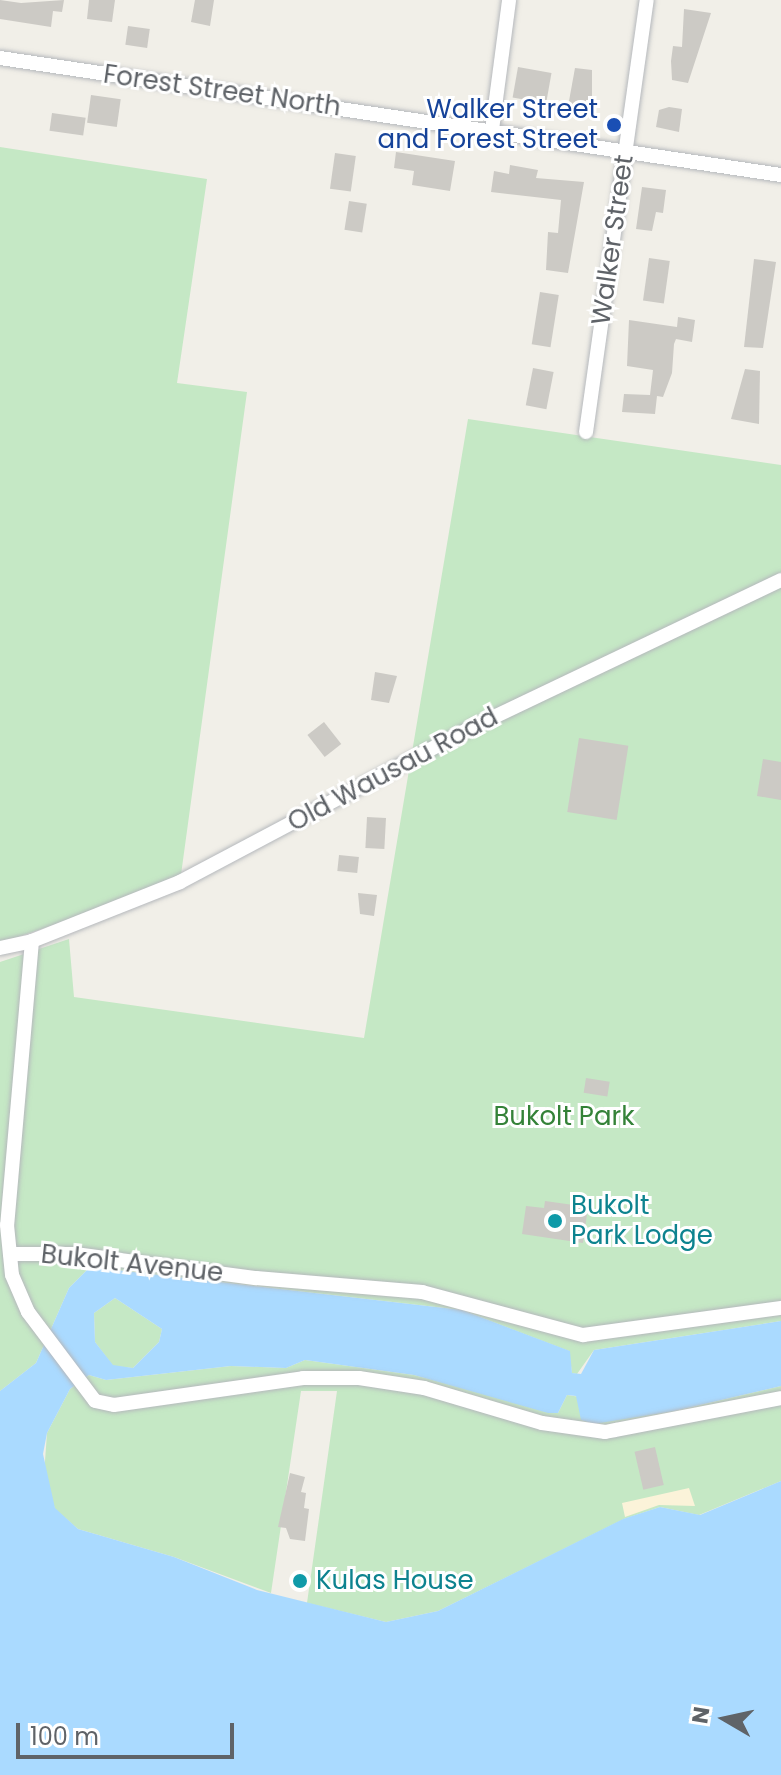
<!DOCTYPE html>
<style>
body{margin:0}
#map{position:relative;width:781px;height:1775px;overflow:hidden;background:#f1efe8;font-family:Poppins,sans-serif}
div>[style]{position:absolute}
.green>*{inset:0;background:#c5e8c5}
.sand>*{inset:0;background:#fbf3d9}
.water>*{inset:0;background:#aadaff}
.building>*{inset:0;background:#cccac5;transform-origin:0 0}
.roads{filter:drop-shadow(0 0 2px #b5b8bc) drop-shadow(0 0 2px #b5b8bc)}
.street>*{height:14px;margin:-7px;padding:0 7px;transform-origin:7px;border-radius:7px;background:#fff}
.dots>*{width:22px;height:22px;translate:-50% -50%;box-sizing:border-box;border:4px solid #fff;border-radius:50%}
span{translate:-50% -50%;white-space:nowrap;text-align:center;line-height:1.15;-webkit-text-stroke:6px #fff;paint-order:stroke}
.street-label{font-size:26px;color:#5f6368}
.transit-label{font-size:26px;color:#164399}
.right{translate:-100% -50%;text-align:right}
.park-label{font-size:26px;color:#348238}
.culture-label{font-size:26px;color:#0d838f}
.left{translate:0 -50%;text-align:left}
.north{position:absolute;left:685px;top:1679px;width:80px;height:80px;-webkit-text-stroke:6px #fff;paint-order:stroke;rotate:279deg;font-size:22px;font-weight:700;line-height:32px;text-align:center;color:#5f6368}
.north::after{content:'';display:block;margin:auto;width:28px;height:36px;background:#5f6368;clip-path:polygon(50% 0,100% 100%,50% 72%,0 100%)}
.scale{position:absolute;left:16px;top:1723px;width:218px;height:36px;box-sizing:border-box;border:4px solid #5f6368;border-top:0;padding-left:10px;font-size:24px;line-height:28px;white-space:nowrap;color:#5f6368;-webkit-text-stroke:6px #fff;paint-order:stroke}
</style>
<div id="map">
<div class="green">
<i style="clip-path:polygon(0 147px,207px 179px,177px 383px,247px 392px,180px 882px,0 943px)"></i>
<i style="clip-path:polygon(468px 419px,781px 465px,781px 1321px,594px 1350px,577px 1374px,572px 1373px,569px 1351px,462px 1310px,90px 1267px,69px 1288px,36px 1363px,0 1391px,0 962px,69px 939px,74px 997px,364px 1038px)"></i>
<i style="clip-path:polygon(115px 1298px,162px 1329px,159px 1342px,133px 1368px,113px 1366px,95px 1342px,94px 1313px)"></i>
<i style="clip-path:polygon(305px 1360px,414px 1375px,558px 1413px,567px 1395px,674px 1411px,781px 1386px,781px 1481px,699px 1515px,660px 1507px,624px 1519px,438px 1611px,386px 1622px,307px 1603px,337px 1391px,301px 1391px,271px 1593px,174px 1557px,78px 1529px,55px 1509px,44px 1475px,47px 1433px,70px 1389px,89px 1375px,106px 1380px,231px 1366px,286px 1368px)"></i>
</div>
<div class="sand">
<i style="clip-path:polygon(689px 1488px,695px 1506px,659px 1505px,625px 1517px,622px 1503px)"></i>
</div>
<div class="water">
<i style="clip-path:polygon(evenodd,90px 1267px,462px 1310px,570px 1351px,572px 1373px,581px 1374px,594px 1350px,781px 1321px,781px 1386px,674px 1411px,594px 1424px,581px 1420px,576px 1396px,567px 1395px,558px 1413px,548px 1413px,414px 1375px,305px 1360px,286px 1368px,231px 1366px,106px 1380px,89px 1375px,70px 1389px,47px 1433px,43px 1454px,55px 1508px,78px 1529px,174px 1557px,257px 1590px,386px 1622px,438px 1611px,623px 1519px,660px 1507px,700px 1515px,781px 1481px,781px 1775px,0 1775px,0 1391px,36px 1363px,69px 1288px,90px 1267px,115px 1298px,162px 1329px,159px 1342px,133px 1368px,113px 1365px,95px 1342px,94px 1313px,115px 1298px)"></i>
</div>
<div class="building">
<i style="clip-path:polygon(0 0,21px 3px,64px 0,62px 12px,53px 11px,51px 27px,0 19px)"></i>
<i style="clip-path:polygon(89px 0,115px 0,112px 22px,87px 19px)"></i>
<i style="clip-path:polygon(195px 0,214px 0,210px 26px,191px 22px)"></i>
<i style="clip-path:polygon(684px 9px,711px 13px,688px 83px,672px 80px,671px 61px,673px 46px,682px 47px)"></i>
<i style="left:128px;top:26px;width:22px;height:19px;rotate:8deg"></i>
<i style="left:518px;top:67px;width:34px;height:31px;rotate:10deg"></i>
<i style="clip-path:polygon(575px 68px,592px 70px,592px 116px,567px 112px)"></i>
<i style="left:91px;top:95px;width:30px;height:28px;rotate:8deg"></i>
<i style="clip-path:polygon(669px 107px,682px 109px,679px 132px,656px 127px,659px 110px)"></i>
<i style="left:52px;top:113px;width:34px;height:18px;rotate:8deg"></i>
<i style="clip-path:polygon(396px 152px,455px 161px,450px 191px,412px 185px,414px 171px,394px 168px)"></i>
<i style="left:335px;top:153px;width:21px;height:36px;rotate:8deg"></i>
<i style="clip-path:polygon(510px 165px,538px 170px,536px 178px,584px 182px,568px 273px,546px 270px,548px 232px,558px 233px,561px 200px,491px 192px,494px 171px,509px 174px)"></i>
<i style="clip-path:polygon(642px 187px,666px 190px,663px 213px,656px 212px,652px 231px,636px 229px)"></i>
<i style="left:349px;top:201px;width:18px;height:29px;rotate:9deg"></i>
<i style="left:649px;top:258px;width:21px;height:43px;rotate:8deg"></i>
<i style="clip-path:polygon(754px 259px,776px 262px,763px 348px,744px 347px)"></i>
<i style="left:540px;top:292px;width:19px;height:53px;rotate:9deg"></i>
<i style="clip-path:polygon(678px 317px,695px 320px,692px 342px,676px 339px,674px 344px,672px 373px,663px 397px,657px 396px,655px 414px,622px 412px,624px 394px,650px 395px,653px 370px,627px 366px,629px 320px,677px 327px)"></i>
<i style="left:533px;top:368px;width:21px;height:38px;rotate:11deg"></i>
<i style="clip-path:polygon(745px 369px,760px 371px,759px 424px,731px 419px)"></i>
<i style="clip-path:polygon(375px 672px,397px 676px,389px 703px,371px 700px)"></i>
<i style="left:324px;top:722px;width:28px;height:21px;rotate:52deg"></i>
<i style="left:579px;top:738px;width:50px;height:75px;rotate:9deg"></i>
<i style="clip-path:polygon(763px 759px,781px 762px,781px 800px,757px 796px)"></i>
<i style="left:367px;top:817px;width:19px;height:31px;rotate:3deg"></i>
<i style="left:339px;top:855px;width:20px;height:16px;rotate:6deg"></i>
<i style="clip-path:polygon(358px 893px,377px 895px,374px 916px,360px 914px)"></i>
<i style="left:586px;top:1078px;width:24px;height:15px;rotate:9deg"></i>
<i style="clip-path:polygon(545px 1201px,588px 1207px,583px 1243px,522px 1234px,526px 1206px,544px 1208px)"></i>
<i style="left:655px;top:1447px;width:39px;height:21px;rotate:77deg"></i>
<i style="clip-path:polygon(290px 1473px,305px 1477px,301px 1492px,306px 1493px,304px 1508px,309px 1509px,305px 1541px,290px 1539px,286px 1528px,278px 1527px)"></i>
</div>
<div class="roads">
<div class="street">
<i style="left:0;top:58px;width:790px;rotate:8.52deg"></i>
<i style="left:492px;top:130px;width:131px;rotate:-82.5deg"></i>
<i style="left:586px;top:432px;width:436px;rotate:-82deg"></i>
<i style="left:32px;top:941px;width:285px;rotate:95deg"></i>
<i style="left:7px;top:1225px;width:50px;rotate:84.3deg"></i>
<i style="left:12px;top:1275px;width:40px;rotate:66.6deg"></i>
<i style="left:28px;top:1312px;width:111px;rotate:53deg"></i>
<i style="left:95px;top:1401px;width:19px;rotate:12deg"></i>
<i style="left:114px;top:1405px;width:191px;rotate:-8.1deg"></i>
<i style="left:303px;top:1378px;width:56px"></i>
<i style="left:359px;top:1378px;width:66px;rotate:8.7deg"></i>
<i style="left:424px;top:1388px;width:123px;rotate:16.5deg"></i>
<i style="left:542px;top:1423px;width:64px;rotate:8.1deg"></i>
<i style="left:605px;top:1432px;width:179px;rotate:-10.9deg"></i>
<i style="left:0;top:948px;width:33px;rotate:-12deg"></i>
<i style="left:32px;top:941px;width:159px;rotate:-21.7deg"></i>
<i style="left:180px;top:882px;width:334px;rotate:-27.9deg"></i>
<i style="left:475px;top:726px;width:339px;rotate:-25.5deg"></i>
<i style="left:10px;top:1254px;width:65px"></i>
<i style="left:75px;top:1254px;width:183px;rotate:7.6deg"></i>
<i style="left:256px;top:1278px;width:167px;rotate:4.8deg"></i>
<i style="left:422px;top:1292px;width:167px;rotate:15deg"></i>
<i style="left:583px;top:1335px;width:200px;rotate:-7.8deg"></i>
</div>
</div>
<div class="dots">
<i style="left:614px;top:125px;background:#1a4fb4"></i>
<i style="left:555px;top:1221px;background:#0f9aa8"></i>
<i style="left:300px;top:1581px;background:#0f9aa8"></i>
</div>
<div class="street-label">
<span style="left:222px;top:91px;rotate:8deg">Forest Street North</span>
<span style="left:613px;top:240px;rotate:-82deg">Walker Street</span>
<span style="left:393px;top:770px;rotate:-28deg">Old Wausau Road</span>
<span style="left:132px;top:1264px;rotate:6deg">Bukolt Avenue</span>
</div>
<div class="transit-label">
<span class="right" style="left:598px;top:125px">Walker Street<br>and Forest Street</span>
</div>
<div class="park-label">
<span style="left:564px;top:1117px">Bukolt Park</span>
</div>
<div class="culture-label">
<span class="left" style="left:571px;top:1221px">Bukolt<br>Park Lodge</span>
<span class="left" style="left:316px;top:1581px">Kulas House</span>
</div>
<div class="north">N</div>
<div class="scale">100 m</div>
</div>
